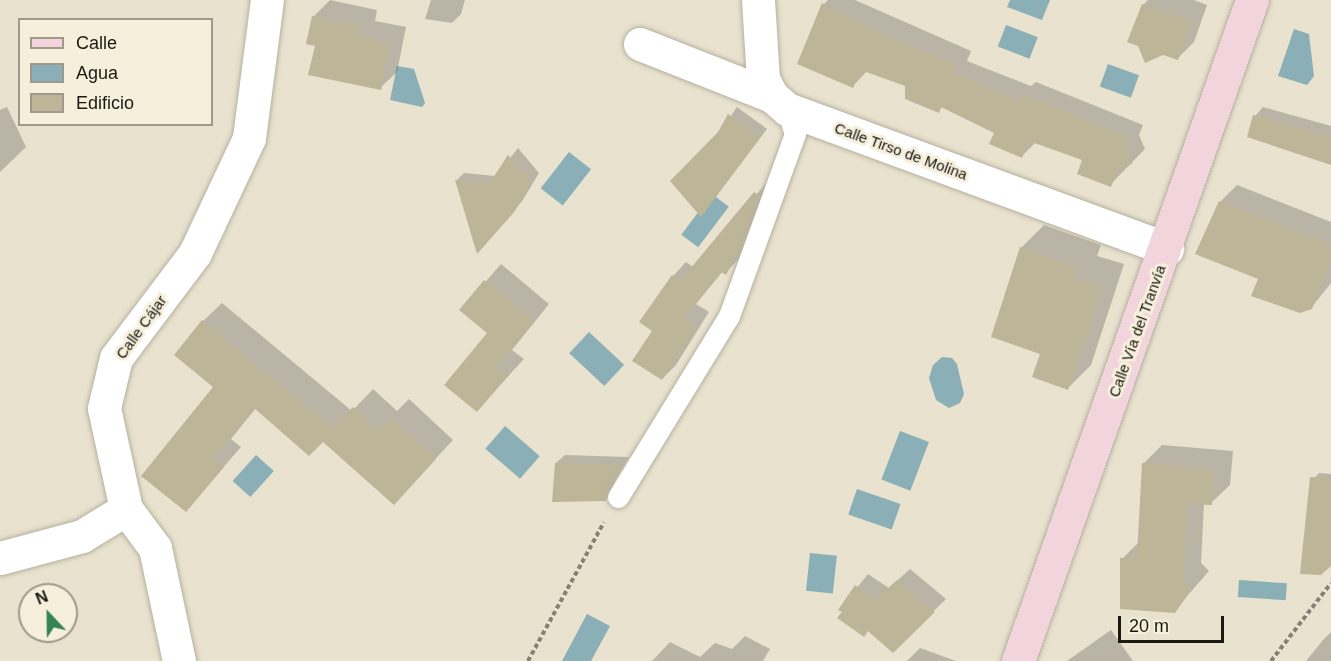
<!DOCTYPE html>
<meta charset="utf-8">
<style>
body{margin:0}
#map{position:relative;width:1331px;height:661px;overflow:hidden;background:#e8e2cf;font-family:Arial,sans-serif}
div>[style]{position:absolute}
.water>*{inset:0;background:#8bafb6;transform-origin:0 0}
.shadow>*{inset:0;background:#0003}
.building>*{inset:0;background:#bdb598}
.path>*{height:4px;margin-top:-2px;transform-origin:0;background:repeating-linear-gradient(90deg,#858174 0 4.5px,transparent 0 7.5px)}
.roads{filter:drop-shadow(0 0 2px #b6b19e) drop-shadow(0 0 2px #b6b19e)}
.lane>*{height:21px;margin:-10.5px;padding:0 10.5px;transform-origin:10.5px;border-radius:10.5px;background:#fff}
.street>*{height:33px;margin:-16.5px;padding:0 16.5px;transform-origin:16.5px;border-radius:16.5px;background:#fff}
.secondary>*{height:33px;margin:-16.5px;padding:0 16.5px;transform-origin:16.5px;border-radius:16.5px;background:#f2d4dd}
span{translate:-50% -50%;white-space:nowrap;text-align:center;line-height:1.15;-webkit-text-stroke:6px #f5efdc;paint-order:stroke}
.street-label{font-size:15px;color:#1b1912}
.legend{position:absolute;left:18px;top:18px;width:195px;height:108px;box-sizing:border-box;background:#f5efdc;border:2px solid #9e998b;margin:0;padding:8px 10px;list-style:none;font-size:18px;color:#1b1912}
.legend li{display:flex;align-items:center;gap:12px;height:30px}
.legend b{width:30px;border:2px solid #9e998b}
.north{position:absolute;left:18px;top:583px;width:60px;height:60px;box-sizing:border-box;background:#f5efdc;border:2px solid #9e998b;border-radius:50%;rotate:338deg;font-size:16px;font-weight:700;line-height:24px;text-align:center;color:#1b1912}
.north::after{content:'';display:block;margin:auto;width:21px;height:27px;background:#348353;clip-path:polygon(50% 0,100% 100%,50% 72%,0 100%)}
.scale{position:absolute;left:1118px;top:616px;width:106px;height:27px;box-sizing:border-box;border:3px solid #1b1912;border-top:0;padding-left:8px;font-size:18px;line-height:21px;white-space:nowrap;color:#1b1912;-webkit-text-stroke:4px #f5efdc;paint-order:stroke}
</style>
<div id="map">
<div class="water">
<i style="clip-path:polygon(1010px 0,1050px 0,1042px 20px,1007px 7px)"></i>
<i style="left:1006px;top:25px;width:34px;height:23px;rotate:21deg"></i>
<i style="clip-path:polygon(1294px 29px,1309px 34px,1314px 76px,1307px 85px,1278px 76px)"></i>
<i style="left:1108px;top:64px;width:33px;height:24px;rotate:20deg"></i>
<i style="clip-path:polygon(397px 66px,414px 69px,425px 103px,422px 107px,390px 100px)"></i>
<i style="left:569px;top:152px;width:28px;height:46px;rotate:38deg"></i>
<i style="left:712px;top:194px;width:21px;height:51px;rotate:37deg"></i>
<i style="left:589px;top:332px;width:48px;height:29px;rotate:43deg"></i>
<i style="clip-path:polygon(942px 357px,952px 358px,957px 364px,964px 394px,960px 403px,949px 408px,936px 400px,929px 378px,933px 365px)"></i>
<i style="left:505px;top:426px;width:46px;height:30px;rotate:41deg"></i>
<i style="left:900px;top:431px;width:31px;height:52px;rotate:21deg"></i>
<i style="left:256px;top:455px;width:24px;height:35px;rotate:42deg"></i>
<i style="left:857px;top:489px;width:46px;height:27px;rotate:19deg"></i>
<i style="left:810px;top:553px;width:27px;height:38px;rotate:6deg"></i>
<i style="left:1239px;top:580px;width:48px;height:17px;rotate:4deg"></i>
<i style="clip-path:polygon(587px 614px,610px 626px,591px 661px,562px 661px)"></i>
</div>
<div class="shadow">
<i style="clip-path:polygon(330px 0,377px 10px,375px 21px,406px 27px,397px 72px,380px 88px,313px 17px)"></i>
<i style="clip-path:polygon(431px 0,465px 0,461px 14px,452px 23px,425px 19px)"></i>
<i style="clip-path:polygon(828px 0,855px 0,971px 51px,967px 61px,1031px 86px,1036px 82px,1143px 125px,1139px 135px,1145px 149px,1110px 185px,1084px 159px,1036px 142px,1022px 156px,996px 132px,943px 106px,939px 111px,906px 85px,867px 71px,853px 86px,824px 4px)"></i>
<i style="clip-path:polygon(1148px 0,1194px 0,1207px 5px,1194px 42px,1177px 59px,1163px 54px,1143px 5px)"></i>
<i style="clip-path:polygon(7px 107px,26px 147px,0 172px,0 110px)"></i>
<i style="clip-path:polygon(737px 107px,767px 129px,701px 215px,719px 133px)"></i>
<i style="clip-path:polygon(1263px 107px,1331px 126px,1331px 164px,1255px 116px)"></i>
<i style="clip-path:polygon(518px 148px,539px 173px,523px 200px,485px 244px,456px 181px,464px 173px,496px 176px)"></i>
<i style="clip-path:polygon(769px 180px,739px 259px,725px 273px,723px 271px,696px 304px,709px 312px,676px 365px,662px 379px,654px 331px,673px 276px,686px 262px,693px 267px)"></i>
<i style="clip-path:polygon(1237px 185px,1331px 222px,1331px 283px,1311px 308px,1260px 278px,1220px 202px)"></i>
<i style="clip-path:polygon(1044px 225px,1101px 245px,1097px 256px,1124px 264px,1091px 365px,1068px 388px,1042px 353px,1021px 248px)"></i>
<i style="clip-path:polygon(501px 264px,549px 304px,512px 350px,524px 359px,477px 410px,489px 332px,461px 310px)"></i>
<i style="clip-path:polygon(222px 303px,352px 411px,373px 389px,397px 411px,409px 399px,453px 440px,394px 503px,323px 440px,256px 408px,231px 439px,241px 447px,186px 510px,215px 387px,203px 321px)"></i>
<i style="clip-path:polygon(1162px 445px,1233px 451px,1230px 485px,1211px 503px,1204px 503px,1201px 563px,1209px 571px,1174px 611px,1122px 559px,1140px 541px,1143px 464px)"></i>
<i style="clip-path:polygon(565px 455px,629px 457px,615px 481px,614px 491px,606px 499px,556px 463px)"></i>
<i style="clip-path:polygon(1319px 473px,1331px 474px,1331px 564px,1311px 482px)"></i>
<i style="clip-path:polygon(910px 569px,946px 599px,893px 651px,840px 609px,868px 574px,889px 588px)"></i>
<i style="clip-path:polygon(1111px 630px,1133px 661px,1067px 661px)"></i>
<i style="clip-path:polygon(1331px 632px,1331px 661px,1306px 661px,1323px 640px)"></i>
<i style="clip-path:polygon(745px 636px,770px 649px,763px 661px,652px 661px,670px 642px,700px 657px,715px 643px,732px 649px)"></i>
<i style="clip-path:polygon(920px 648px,956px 661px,907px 661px)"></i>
</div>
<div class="building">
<i style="clip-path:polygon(822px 3px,877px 32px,958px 65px,955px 74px,1018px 100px,1021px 94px,1131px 138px,1126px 149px,1132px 164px,1117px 170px,1111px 187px,1077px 174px,1082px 160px,1029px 141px,1022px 158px,989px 144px,994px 133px,941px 107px,939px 113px,905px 99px,905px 86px,861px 70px,853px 88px,797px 64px)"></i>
<i style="clip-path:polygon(1142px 4px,1191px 21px,1178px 60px,1163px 55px,1145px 63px,1138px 46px,1127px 42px)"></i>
<i style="clip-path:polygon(312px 16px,362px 26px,360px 37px,390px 43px,381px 90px,308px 75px,315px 46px,306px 44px)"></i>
<i style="clip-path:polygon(728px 114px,760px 138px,701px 217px,670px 181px,718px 132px)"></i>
<i style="clip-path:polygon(1253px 115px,1331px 136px,1331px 165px,1247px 137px)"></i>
<i style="clip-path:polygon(508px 155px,532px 182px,515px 211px,477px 254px,455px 180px,489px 184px)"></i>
<i style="clip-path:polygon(754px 192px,759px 196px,740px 249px,726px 275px,721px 272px,684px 318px,696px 326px,662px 380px,632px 361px,652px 331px,639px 322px,672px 275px,680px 281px)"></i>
<i style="clip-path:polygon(1219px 201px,1331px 244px,1331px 262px,1312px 309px,1300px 313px,1251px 296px,1258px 279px,1195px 254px)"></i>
<i style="clip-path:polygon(1020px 247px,1079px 267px,1076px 279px,1102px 287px,1068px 390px,1032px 377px,1040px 354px,991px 337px)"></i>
<i style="clip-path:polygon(484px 280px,534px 321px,497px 367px,508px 376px,477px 412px,444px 385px,487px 333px,459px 310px)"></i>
<i style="clip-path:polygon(202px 320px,333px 429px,353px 407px,379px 430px,390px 417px,436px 459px,394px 505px,323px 442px,309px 456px,254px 408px,213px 458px,224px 467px,186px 512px,141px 476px,213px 387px,174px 355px)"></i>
<i style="clip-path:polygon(555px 463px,623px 465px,607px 490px,606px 501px,552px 502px)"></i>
<i style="clip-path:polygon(1142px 463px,1214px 469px,1212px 505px,1187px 504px,1183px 582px,1191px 590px,1175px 613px,1120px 609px,1120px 558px,1137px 557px)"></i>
<i style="clip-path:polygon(1310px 477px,1331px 478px,1331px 566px,1321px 575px,1300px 574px)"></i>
<i style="clip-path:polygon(897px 580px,935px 612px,893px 653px,868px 631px,864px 637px,837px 618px,842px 612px,838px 610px,855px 585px,876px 599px)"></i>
</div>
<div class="path">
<i style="left:528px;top:661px;width:158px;rotate:-61.3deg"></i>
<i style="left:1271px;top:661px;width:98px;rotate:-52.4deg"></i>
</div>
<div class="roads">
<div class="lane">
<i style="left:618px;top:497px;width:212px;rotate:-58.5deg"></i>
<i style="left:729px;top:316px;width:194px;rotate:-70.1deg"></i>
<i style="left:795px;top:134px;width:26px;rotate:-108deg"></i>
</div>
<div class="street">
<i style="left:758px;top:0;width:79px;rotate:86.4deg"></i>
<i style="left:763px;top:79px;width:19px;rotate:62deg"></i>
<i style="left:640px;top:44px;width:142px;rotate:21.5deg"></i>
<i style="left:772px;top:96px;width:20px;rotate:41deg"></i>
<i style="left:787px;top:109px;width:405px;rotate:20.2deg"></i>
<i style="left:0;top:558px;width:85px;rotate:-15deg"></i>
<i style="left:82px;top:536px;width:52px;rotate:-31.5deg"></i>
<i style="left:179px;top:661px;width:116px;rotate:-102deg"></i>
<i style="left:155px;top:548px;width:49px;rotate:-126.6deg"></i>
<i style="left:126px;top:509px;width:103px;rotate:-102.3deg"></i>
<i style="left:104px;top:408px;width:51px;rotate:-76.5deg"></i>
<i style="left:116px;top:358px;width:131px;rotate:-53deg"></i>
<i style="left:195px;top:253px;width:127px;rotate:-64.8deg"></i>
<i style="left:249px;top:138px;width:139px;rotate:-82.6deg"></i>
</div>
<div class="secondary">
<i style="left:1018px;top:661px;width:701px;rotate:-70.51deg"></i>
</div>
</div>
<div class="street-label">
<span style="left:901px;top:151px;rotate:20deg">Calle Tirso de Molina</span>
<span style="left:141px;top:327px;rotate:-54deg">Calle Cájar</span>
<span style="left:1137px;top:331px;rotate:-70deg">Calle Vía del Tranvía</span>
</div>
<ul class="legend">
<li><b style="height:8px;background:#f2d4dd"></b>Calle</li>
<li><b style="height:16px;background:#8bafb6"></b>Agua</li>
<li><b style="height:16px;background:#bdb598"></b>Edificio</li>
</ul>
<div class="north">N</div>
<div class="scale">20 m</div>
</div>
